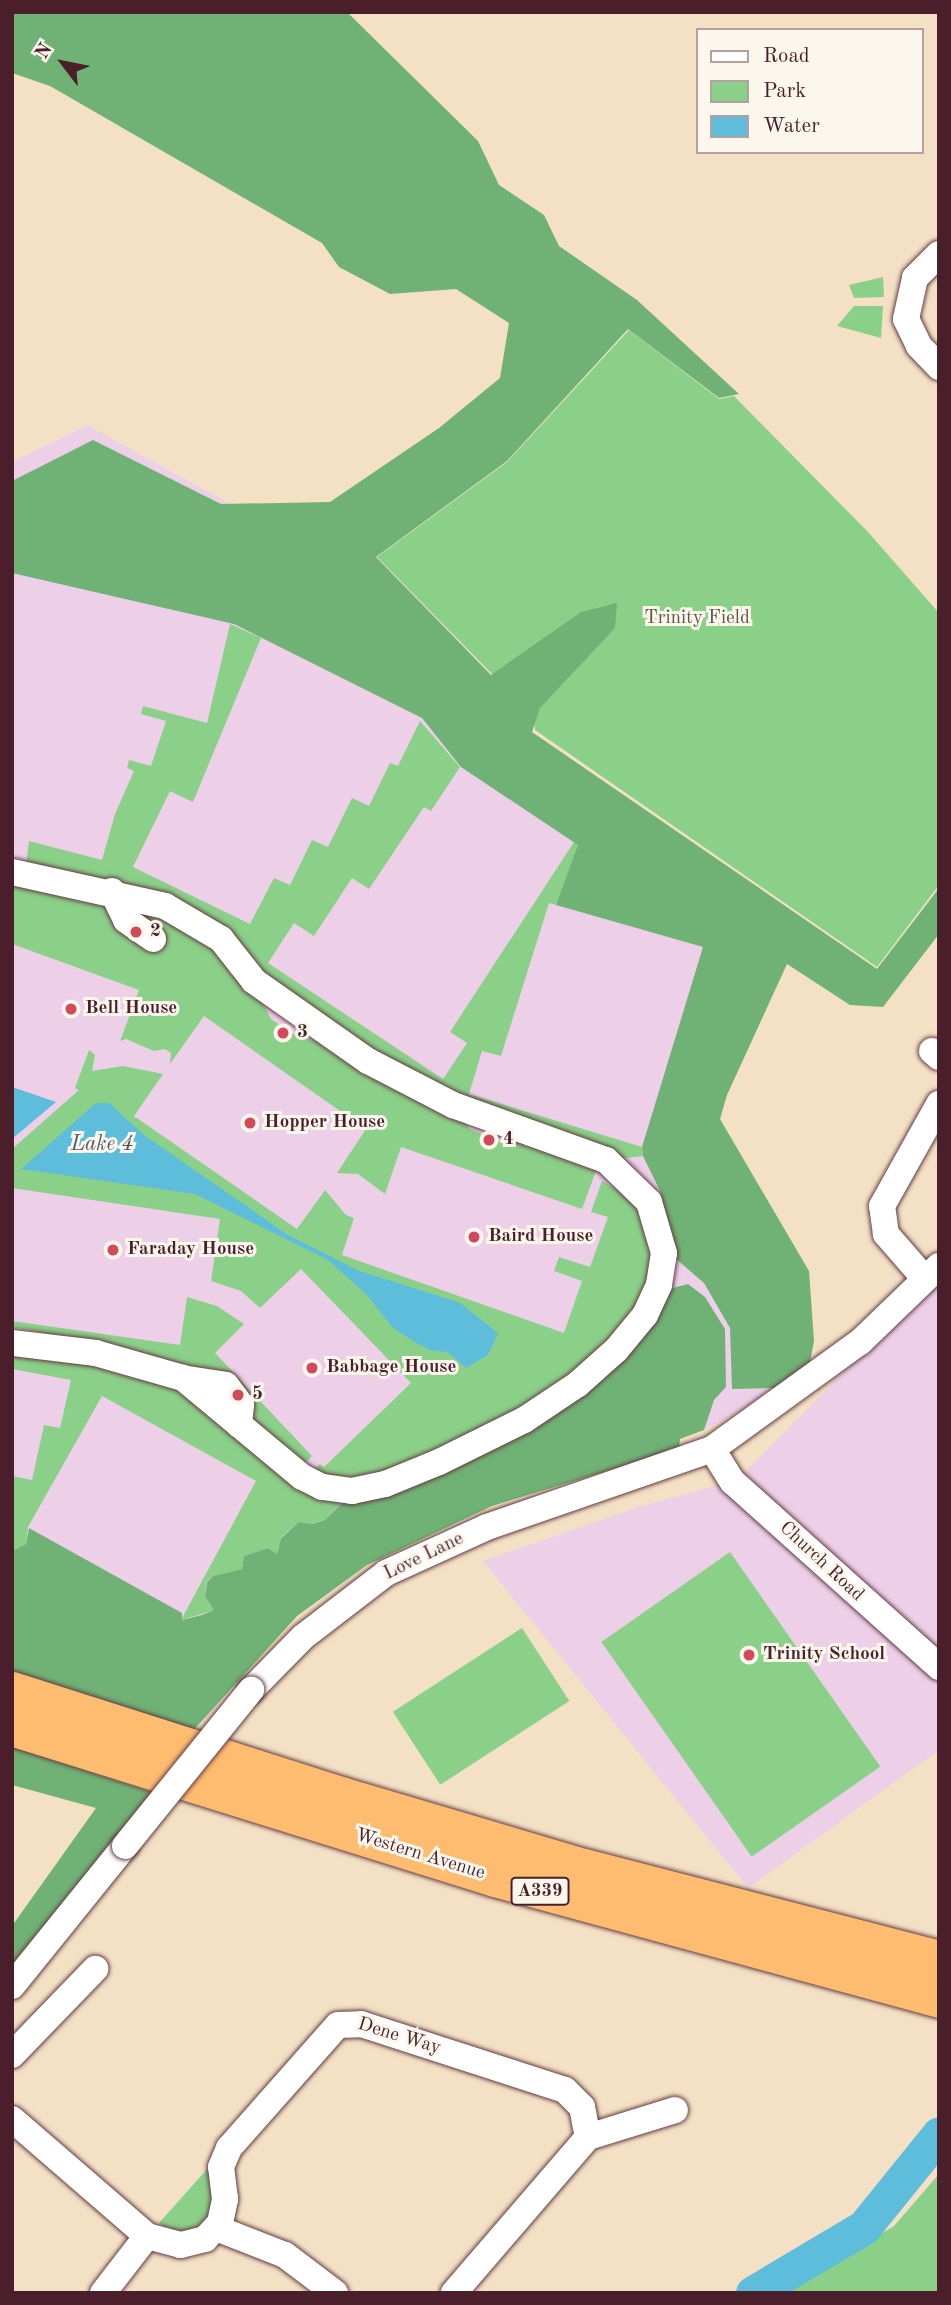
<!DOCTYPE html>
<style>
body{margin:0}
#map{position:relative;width:951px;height:2305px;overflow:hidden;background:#f4e1c5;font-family:"Old Standard TT",serif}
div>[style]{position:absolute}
.built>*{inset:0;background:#edd0e8}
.green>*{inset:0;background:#8bd089;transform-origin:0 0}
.forest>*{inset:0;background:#70b275}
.water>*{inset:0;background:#5dbddb}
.river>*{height:35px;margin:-17.5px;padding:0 17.5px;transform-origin:17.5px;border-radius:17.5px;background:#5dbddb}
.roads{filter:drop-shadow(0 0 2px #643c42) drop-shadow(0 0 2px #643c42)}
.minor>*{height:26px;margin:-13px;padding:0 13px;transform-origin:13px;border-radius:13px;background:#fff}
.highway>*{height:38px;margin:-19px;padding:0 19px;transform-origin:19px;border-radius:19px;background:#febc70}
.bridges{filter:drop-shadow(0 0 2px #643c42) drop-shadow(0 0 2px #643c42)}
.minor-bridge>*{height:26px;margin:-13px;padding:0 13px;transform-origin:13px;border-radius:13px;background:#fff}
.dots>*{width:19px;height:19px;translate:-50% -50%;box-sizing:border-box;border:4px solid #fbf7ec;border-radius:50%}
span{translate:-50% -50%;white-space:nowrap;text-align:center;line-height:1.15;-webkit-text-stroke:6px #fbf7ec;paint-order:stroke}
.shield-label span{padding:2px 5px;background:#fbf7ec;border:2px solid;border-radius:5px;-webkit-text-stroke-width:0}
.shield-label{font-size:18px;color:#4a1f2b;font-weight:700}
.park-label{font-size:19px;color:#5e5447}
.poi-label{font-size:19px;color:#4a1f2b;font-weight:700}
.left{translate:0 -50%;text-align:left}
.street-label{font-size:19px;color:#4a1f2b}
.water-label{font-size:21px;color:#515669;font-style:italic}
.frame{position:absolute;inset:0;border:14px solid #4a1f2b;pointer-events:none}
.legend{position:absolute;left:696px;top:28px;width:228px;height:126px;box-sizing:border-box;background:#fbf7ec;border:2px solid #b4a19f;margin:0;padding:9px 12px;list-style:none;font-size:21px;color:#4a1f2b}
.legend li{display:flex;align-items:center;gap:14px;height:35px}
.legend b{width:35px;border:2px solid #b4a19f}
.north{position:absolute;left:28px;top:28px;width:70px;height:70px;-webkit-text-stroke:5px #fbf7ec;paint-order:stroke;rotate:302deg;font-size:19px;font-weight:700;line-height:28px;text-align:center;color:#4a1f2b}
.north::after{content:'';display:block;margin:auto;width:24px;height:32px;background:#4a1f2b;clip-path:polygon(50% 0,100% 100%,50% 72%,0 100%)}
</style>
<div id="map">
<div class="built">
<i style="clip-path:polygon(87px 425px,238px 508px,729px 920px,714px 1122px,802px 1364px,745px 1408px,708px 1428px,398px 1535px,264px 1627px,12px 1669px,12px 462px)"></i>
<i style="clip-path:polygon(939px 1275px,939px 1750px,748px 1888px,483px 1561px,638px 1507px,737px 1480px)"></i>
</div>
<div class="green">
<i style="clip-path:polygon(883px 277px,884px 297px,854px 298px,849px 285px)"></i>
<i style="clip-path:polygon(854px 306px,883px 306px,881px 338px,837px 326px)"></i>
<i style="clip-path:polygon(629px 330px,719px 399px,734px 396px,868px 532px,939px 613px,939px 885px,877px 967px,535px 730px,531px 698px,492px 674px,377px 557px,507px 462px)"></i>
<i style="clip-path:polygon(230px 624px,261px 638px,193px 802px,170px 791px,133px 867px,250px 924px,274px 878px,290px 885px,312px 840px,328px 847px,352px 798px,369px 806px,390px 763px,398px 766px,420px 721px,460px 767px,431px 811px,424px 807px,369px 889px,352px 878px,314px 936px,294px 923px,268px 963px,443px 1079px,467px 1043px,450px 1032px,574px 842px,578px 845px,571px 870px,556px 905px,549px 903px,501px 1056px,482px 1051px,469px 1094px,642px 1147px,643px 1156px,625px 1158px,615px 1166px,368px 1061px,222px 938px,25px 873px,29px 841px,102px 860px,115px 814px,134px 771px,127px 768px,129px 760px,151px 766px,166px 721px,141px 714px,143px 706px,207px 723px)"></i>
<i style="clip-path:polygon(12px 873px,165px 907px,253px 983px,271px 1019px,298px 1037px,337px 1043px,452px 1106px,470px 1129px,503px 1143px,545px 1138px,600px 1160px,582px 1209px,401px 1147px,385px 1194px,358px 1174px,337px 1173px,366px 1129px,204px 1016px,170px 1064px,171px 1053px,165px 1049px,154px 1051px,126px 1039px,120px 1041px,139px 990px,12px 944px)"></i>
<i style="clip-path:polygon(89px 1050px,95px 1055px,92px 1071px,123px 1066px,163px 1074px,134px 1116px,297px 1229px,325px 1190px,346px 1215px,354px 1218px,342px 1255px,564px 1333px,582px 1281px,554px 1271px,559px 1257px,590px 1267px,608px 1217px,591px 1212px,602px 1181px,642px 1204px,660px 1244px,642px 1312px,523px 1417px,352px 1489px,314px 1469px,320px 1464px,324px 1467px,411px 1383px,301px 1269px,260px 1308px,241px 1291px,211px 1281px,220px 1219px,12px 1188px,12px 1149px,79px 1090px,75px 1088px)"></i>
<i style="clip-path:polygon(187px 1297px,217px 1306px,244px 1324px,215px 1353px,312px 1456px,298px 1472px,271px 1454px,242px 1405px,63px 1348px,45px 1333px,12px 1327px,12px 1321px,180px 1345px)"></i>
<i style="clip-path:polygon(12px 1344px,136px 1363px,350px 1494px,325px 1520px,312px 1524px,299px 1522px,281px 1537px,277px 1554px,268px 1548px,244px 1556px,242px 1569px,213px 1576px,206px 1582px,205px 1596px,215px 1610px,181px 1620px,256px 1481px,102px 1396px,28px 1527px,26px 1544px,12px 1551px,12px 1476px,32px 1480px,44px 1425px,60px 1428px,71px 1380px,12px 1369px)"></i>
<i style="left:730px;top:1552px;width:262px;height:157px;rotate:55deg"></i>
<i style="left:522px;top:1628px;width:87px;height:154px;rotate:57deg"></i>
<i style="clip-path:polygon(208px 2168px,215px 2182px,210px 2219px,191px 2232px,169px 2231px,159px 2223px)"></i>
<i style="clip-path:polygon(939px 2174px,939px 2293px,779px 2293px,894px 2226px)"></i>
</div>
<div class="forest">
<i style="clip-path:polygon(12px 12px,347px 12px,478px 141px,499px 185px,544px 215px,559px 246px,637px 300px,739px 394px,719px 398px,628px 329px,507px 461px,376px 557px,491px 675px,581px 612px,617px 603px,615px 628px,540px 708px,532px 732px,877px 969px,939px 888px,939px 934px,883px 1007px,850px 1005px,787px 964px,727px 1095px,720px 1119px,809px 1271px,814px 1341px,810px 1362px,778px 1388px,732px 1389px,730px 1328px,704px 1283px,668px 1252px,653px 1200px,661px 1193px,643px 1156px,642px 1147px,703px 947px,556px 905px,578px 845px,461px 767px,422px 718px,234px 624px,12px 573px,12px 481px,93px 440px,221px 504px,330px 502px,439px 428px,500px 378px,509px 323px,456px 289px,390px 294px,339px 267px,322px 243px,50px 86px,12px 73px)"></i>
<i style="clip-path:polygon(688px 1284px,705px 1297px,725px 1329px,726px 1387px,714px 1400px,704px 1430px,680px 1439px,679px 1449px,492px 1506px,367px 1565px,297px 1616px,190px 1734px,12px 1676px,12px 1551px,26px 1544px,29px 1528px,182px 1613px,182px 1620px,202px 1615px,214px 1610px,205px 1596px,207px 1582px,213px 1576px,242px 1569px,244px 1556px,268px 1548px,277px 1554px,281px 1538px,299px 1522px,313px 1524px,325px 1520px,351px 1494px,499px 1438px,669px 1289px)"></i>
<i style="clip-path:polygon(12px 1747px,152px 1792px,12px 1978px,12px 1926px,96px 1808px,12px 1785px)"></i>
</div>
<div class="water">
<i style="clip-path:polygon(12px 1087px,56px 1102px,12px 1139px)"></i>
<i style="clip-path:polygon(96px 1103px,109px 1103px,144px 1135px,288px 1235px,357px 1270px,460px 1303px,498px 1333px,488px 1355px,466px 1368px,448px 1352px,430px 1350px,413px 1341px,392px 1327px,367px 1295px,328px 1260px,195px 1194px,21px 1169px)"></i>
</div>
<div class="river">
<i style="left:753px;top:2293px;width:129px;rotate:-30.7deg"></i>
<i style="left:864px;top:2227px;width:119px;rotate:-51.1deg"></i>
</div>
<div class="roads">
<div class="minor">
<i style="left:939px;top:254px;width:34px;rotate:135deg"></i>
<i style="left:915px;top:278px;width:42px;rotate:102.4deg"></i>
<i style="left:906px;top:319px;width:30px;rotate:64deg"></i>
<i style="left:919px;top:346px;width:29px;rotate:46deg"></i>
<i style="left:12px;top:872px;width:157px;rotate:12.5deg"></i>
<i style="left:165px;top:906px;width:65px;rotate:30.5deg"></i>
<i style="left:221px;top:939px;width:53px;rotate:51.8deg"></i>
<i style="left:254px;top:981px;width:139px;rotate:35.1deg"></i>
<i style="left:368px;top:1061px;width:96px;rotate:27.4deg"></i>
<i style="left:453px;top:1105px;width:163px;rotate:19.8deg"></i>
<i style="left:606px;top:1160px;width:60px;rotate:44.3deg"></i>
<i style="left:649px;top:1202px;width:53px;rotate:73.6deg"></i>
<i style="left:664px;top:1253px;width:32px;rotate:99deg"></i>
<i style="left:659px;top:1285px;width:33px;rotate:115deg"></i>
<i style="left:645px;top:1315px;width:45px;rotate:129.6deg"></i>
<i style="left:616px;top:1350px;width:51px;rotate:138.2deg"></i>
<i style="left:578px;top:1384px;width:65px;rotate:146.3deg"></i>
<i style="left:524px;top:1420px;width:95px;rotate:153.7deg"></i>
<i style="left:439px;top:1462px;width:58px;rotate:157.8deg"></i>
<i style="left:385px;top:1484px;width:34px;rotate:168deg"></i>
<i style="left:352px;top:1491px;width:30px;rotate:-172deg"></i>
<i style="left:322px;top:1487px;width:22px;rotate:-153deg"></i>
<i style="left:302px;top:1477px;width:155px;rotate:-140.2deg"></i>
<i style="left:183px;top:1378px;width:91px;rotate:-164deg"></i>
<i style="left:96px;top:1353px;width:85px;rotate:-173.2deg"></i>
<i style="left:112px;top:891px;width:32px;rotate:64deg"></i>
<i style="left:126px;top:920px;width:33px;rotate:35deg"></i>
<i style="left:932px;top:1051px;width:9px;rotate:41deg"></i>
<i style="left:925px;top:1279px;width:60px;rotate:-130.9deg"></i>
<i style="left:886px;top:1234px;width:28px;rotate:-98deg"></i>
<i style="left:882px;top:1206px;width:117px;rotate:-60.8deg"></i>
<i style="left:188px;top:1379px;width:38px;rotate:9deg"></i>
<i style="left:226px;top:1385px;width:25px;rotate:53deg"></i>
<i style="left:241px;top:1405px;width:20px;rotate:96deg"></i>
<i style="left:712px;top:1449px;width:39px;rotate:58deg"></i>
<i style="left:733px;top:1482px;width:277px;rotate:41.9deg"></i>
<i style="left:251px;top:1690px;width:74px;rotate:-45.5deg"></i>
<i style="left:303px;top:1637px;width:105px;rotate:-37.6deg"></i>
<i style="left:386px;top:1573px;width:111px;rotate:-24.5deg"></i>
<i style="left:487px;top:1527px;width:238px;rotate:-19.1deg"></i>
<i style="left:712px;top:1449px;width:183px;rotate:-35.9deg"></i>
<i style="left:860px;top:1342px;width:110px;rotate:-43.9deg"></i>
<i style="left:12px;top:1986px;width:180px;rotate:-51.1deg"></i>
<i style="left:12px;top:2055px;width:120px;rotate:-46deg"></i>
<i style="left:12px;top:2119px;width:179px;rotate:40.9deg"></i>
<i style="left:147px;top:2236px;width:35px;rotate:15deg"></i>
<i style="left:181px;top:2245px;width:25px;rotate:-14deg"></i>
<i style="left:205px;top:2239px;width:22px;rotate:-47deg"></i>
<i style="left:220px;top:2223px;width:25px;rotate:-78deg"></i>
<i style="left:225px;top:2199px;width:32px;rotate:-97deg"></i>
<i style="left:221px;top:2167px;width:21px;rotate:-67deg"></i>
<i style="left:229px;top:2148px;width:164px;rotate:-48.5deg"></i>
<i style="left:338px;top:2025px;width:23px;rotate:-2deg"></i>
<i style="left:361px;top:2024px;width:214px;rotate:17.9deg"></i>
<i style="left:565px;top:2090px;width:24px;rotate:45deg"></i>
<i style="left:582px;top:2107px;width:31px;rotate:79deg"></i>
<i style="left:588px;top:2137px;width:206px;rotate:130.7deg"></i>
<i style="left:588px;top:2137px;width:91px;rotate:-17.2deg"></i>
<i style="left:216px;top:2228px;width:74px;rotate:21.4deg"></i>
<i style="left:285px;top:2255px;width:63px;rotate:37.2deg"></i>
<i style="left:103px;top:2293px;width:72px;rotate:-52.3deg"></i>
</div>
<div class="highway">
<i style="left:12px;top:1691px;width:345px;rotate:17.7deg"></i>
<i style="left:341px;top:1796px;width:253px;rotate:16.5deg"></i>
<i style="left:584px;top:1868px;width:367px;rotate:14.5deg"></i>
<i style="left:12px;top:1727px;width:506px;rotate:17.36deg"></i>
<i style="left:495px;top:1878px;width:460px;rotate:15.2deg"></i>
</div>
</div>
<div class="bridges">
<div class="minor-bridge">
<i style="left:125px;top:1846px;width:201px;rotate:-51.1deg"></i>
</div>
</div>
<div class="dots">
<i style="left:136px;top:932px;background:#d1495b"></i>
<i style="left:71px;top:1009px;background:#d1495b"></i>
<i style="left:283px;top:1033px;background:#d1495b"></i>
<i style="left:250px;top:1123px;background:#d1495b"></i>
<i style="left:489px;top:1140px;background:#d1495b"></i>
<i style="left:474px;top:1237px;background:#d1495b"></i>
<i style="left:113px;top:1250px;background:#d1495b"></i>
<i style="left:312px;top:1368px;background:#d1495b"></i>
<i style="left:238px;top:1395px;background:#d1495b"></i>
<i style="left:749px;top:1655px;background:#d1495b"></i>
</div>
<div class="shield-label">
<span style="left:540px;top:1891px">A339</span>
</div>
<div class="park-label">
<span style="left:697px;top:619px">Trinity Field</span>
</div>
<div class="poi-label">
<span class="left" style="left:150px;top:932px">2</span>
<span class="left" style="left:85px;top:1009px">Bell House</span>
<span class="left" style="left:297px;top:1033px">3</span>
<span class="left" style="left:264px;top:1123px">Hopper House</span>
<span class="left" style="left:503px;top:1140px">4</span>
<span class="left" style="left:488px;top:1237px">Baird House</span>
<span class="left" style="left:127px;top:1250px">Faraday House</span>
<span class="left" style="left:326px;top:1368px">Babbage House</span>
<span class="left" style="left:252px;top:1395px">5</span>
<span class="left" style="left:763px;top:1655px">Trinity School</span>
</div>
<div class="street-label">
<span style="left:424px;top:1557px;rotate:-26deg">Love Lane</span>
<span style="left:821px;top:1562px;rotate:43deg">Church Road</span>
<span style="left:420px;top:1855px;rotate:17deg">Western Avenue</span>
<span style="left:399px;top:2037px;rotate:17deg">Dene Way</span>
</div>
<div class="water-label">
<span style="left:102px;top:1145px">Lake 4</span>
</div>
<div class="frame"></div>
<ul class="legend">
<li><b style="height:9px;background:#fff"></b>Road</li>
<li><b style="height:19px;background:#8bd089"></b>Park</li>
<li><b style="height:19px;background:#5dbddb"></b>Water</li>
</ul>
<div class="north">N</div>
</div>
